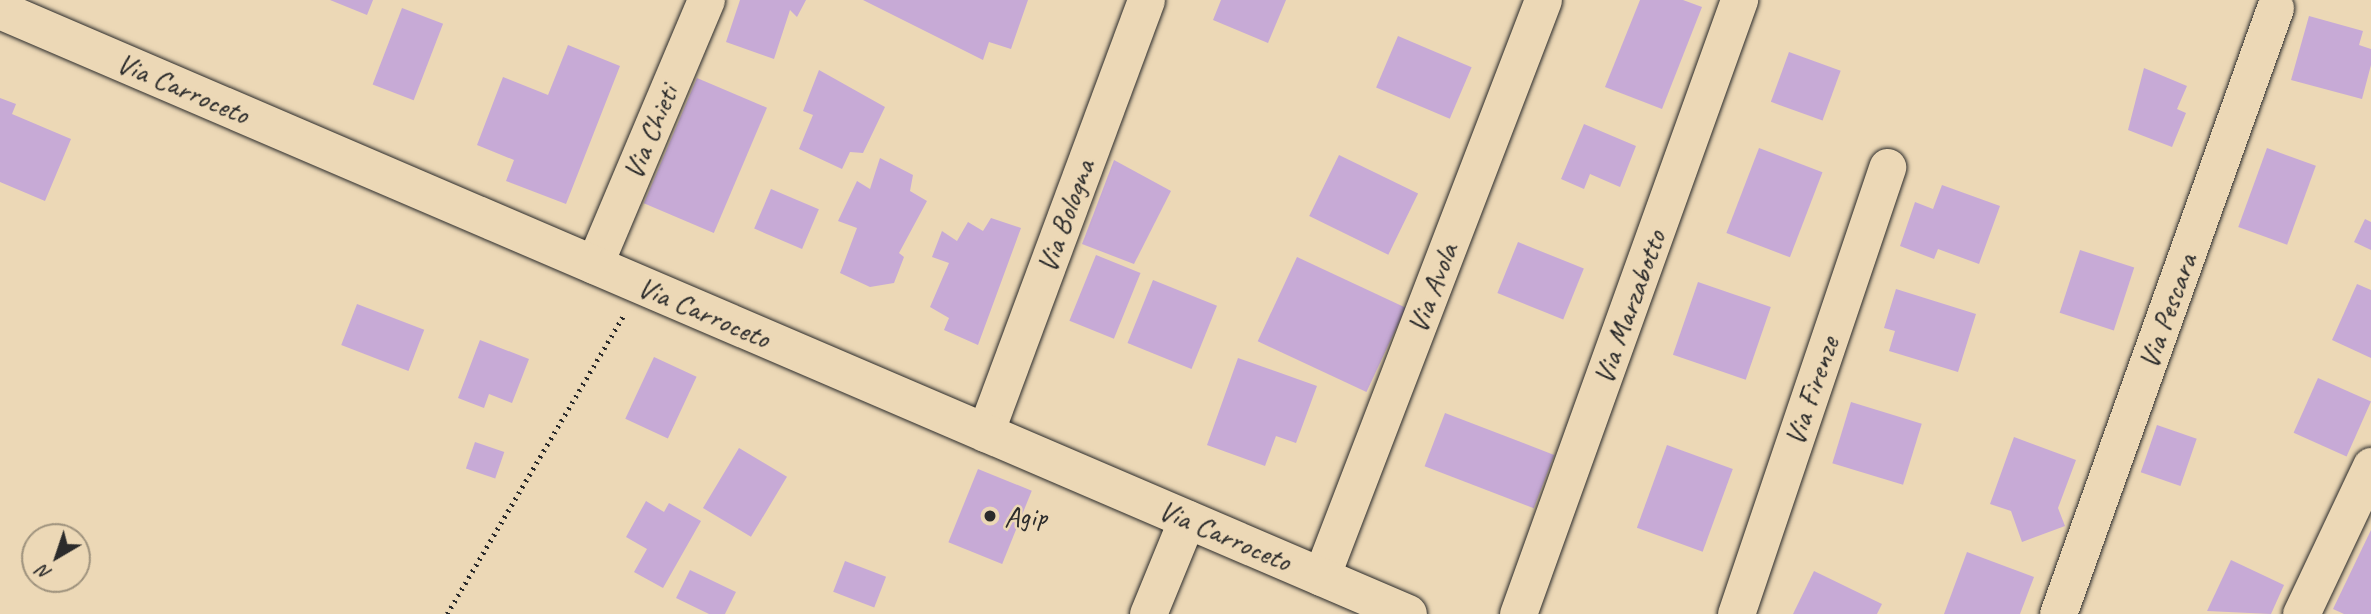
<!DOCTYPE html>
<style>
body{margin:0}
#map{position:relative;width:2371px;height:614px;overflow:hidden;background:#ecd8b6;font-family:Caveat,sans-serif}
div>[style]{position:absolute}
.building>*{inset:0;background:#c7aad6;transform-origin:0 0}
.path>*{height:4.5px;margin-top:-2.25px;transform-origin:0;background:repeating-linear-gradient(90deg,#2b2b2b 0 2px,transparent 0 7px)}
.roads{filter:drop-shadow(0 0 2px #2b2b2b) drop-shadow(0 0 2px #2b2b2b)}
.street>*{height:37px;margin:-18.5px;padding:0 18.5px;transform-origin:18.5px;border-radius:18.5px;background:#ecd8b6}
.secondary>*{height:38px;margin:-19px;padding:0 19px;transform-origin:19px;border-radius:19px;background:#ecd8b6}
.dots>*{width:19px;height:19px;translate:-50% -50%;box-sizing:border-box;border:4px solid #ecd8b6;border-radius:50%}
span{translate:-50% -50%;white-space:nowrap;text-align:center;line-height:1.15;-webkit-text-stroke:5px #ecd8b6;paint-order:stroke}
.street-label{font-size:30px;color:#2b2b2b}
.poi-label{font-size:30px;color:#2b2b2b}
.left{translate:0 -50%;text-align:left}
.north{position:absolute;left:21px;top:523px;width:70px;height:70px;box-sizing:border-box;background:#ecd8b6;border:2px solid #9f937e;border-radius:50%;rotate:219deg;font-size:19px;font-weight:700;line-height:28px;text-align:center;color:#2b2b2b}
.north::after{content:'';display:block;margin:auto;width:24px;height:32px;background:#2b2b2b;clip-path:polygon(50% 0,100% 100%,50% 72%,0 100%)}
</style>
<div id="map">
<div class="building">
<i style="clip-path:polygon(330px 0,373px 0,367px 15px)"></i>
<i style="clip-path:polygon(740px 0,806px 0,797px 17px,790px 10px,774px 59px,726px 42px)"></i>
<i style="clip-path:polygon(863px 0,1028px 0,1011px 49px,989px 42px,983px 60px)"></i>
<i style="clip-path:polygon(1221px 0,1286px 0,1268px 43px,1213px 20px)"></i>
<i style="clip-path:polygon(1640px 0,1683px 0,1702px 7px,1662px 109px,1605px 87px)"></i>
<i style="left:402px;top:8px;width:44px;height:82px;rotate:21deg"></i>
<i style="clip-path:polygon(2309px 16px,2363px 31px,2359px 45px,2371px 49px,2371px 65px,2362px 99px,2291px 80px)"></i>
<i style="left:1398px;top:36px;width:80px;height:56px;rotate:23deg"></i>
<i style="clip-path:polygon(568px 45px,620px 66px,566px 204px,506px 181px,514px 160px,477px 145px,503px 77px,548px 95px)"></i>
<i style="left:1789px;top:52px;width:55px;height:53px;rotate:20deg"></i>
<i style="clip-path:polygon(2144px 68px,2187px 86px,2177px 109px,2186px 113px,2172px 147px,2128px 130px)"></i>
<i style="clip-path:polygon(819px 70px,885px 107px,863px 153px,850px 152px,842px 169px,799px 149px,813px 115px,803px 111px)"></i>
<i style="left:697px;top:78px;width:76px;height:136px;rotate:23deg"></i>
<i style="clip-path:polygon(0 98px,16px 104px,12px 114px,71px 139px,45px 201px,0 182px)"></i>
<i style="clip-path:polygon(1584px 124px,1636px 146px,1620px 187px,1590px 174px,1584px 189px,1561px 179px)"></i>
<i style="left:1759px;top:148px;width:68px;height:91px;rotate:21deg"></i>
<i style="left:2267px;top:148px;width:52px;height:84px;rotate:20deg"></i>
<i style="left:1339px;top:155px;width:88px;height:68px;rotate:26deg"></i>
<i style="clip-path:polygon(880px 158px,913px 175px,910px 191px,927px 201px,899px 253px,904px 257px,894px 283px,870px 287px,840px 273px,857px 228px,838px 221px,857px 181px,870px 189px)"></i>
<i style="clip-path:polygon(1114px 160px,1171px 191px,1134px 264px,1082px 244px)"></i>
<i style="clip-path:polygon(1942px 185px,2000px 206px,1979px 264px,1938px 249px,1934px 259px,1900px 246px,1915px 202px,1933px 209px)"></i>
<i style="left:771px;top:189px;width:52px;height:43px;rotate:23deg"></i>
<i style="clip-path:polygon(991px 218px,1021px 228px,978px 345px,944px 330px,949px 318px,930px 307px,949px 263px,932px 257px,942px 231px,957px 241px,968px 222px,983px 231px)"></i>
<i style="clip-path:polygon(2365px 219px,2371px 222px,2371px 250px,2354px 242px)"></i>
<i style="left:1518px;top:242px;width:71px;height:55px;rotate:22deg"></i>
<i style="left:2080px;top:250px;width:57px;height:66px;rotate:18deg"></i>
<i style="left:1096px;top:255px;width:48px;height:71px;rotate:22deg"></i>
<i style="left:1297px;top:257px;width:120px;height:93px;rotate:25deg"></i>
<i style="left:1153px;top:280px;width:69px;height:68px;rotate:22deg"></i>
<i style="left:1698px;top:282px;width:77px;height:77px;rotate:19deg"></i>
<i style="clip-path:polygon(2357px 284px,2371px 290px,2371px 358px,2332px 340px)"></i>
<i style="clip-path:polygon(1896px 289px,1976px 314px,1958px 372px,1889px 351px,1895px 331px,1884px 328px)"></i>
<i style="left:357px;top:304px;width:72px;height:44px;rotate:21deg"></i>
<i style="clip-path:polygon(480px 340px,529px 359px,512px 403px,489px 394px,484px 408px,458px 398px)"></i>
<i style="left:654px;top:357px;width:47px;height:68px;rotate:25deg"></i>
<i style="clip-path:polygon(1238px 358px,1317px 386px,1296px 443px,1276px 436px,1265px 466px,1207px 445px)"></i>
<i style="left:2318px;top:378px;width:58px;height:60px;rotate:24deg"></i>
<i style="left:1851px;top:402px;width:74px;height:64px;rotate:17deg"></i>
<i style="left:1445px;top:413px;width:117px;height:57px;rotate:21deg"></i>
<i style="left:2157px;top:425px;width:42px;height:50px;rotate:19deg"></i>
<i style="clip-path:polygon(2014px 437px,2076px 460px,2058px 508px,2065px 526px,2022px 542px,2011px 511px,1990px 504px)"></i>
<i style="left:475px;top:442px;width:31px;height:28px;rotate:19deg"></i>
<i style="left:1667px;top:445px;width:70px;height:88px;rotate:20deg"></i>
<i style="left:739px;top:448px;width:56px;height:70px;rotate:31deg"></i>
<i style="left:978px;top:469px;width:58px;height:79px;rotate:22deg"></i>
<i style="clip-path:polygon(646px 501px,664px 512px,669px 503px,701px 521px,663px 588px,634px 572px,647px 549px,626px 537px)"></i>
<i style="clip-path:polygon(2371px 530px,2371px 614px,2344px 614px,2333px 609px)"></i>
<i style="clip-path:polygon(1967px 552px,2034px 577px,2020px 614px,1944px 614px)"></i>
<i style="clip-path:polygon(2231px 560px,2284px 585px,2271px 614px,2207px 611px)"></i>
<i style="left:845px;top:561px;width:44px;height:33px;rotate:21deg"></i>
<i style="clip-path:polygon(690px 570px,736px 592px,725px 614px,709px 614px,676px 598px)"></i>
<i style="clip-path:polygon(1814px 571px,1882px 604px,1877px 614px,1793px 614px)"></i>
</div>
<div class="path">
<i style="left:447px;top:614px;width:346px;rotate:-59.4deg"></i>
</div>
<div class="roads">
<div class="street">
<i style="left:594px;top:265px;width:288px;rotate:-67.1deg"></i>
<i style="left:985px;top:433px;width:462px;rotate:-69.6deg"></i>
<i style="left:1321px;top:577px;width:618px;rotate:-68.96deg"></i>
<i style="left:1148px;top:614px;width:103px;rotate:-67.7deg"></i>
<i style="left:1518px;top:614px;width:653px;rotate:-70.2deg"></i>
<i style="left:1736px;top:614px;width:472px;rotate:-71.3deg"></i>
<i style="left:2058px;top:614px;width:644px;rotate:-70.3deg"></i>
<i style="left:2301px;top:614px;width:164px;rotate:-64.7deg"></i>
</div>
<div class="secondary">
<i style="left:0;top:10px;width:1532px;rotate:23.22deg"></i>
</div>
</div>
<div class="dots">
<i style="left:990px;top:516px;background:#2b2b2b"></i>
</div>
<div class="street-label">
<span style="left:183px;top:88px;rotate:23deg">Via Carroceto</span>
<span style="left:650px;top:132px;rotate:-67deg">Via Chieti</span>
<span style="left:1065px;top:216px;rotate:-70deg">Via Bologna</span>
<span style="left:1432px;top:288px;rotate:-69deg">Via Avola</span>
<span style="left:1629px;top:307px;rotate:-70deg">Via Marzabotto</span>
<span style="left:2167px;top:311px;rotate:-70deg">Via Pescara</span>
<span style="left:704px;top:312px;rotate:23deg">Via Carroceto</span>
<span style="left:1811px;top:391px;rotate:-71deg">Via Firenze</span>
<span style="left:1225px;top:535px;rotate:23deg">Via Carroceto</span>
</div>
<div class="poi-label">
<span class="left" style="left:1004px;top:516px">Agip</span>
</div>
<div class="north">N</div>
</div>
